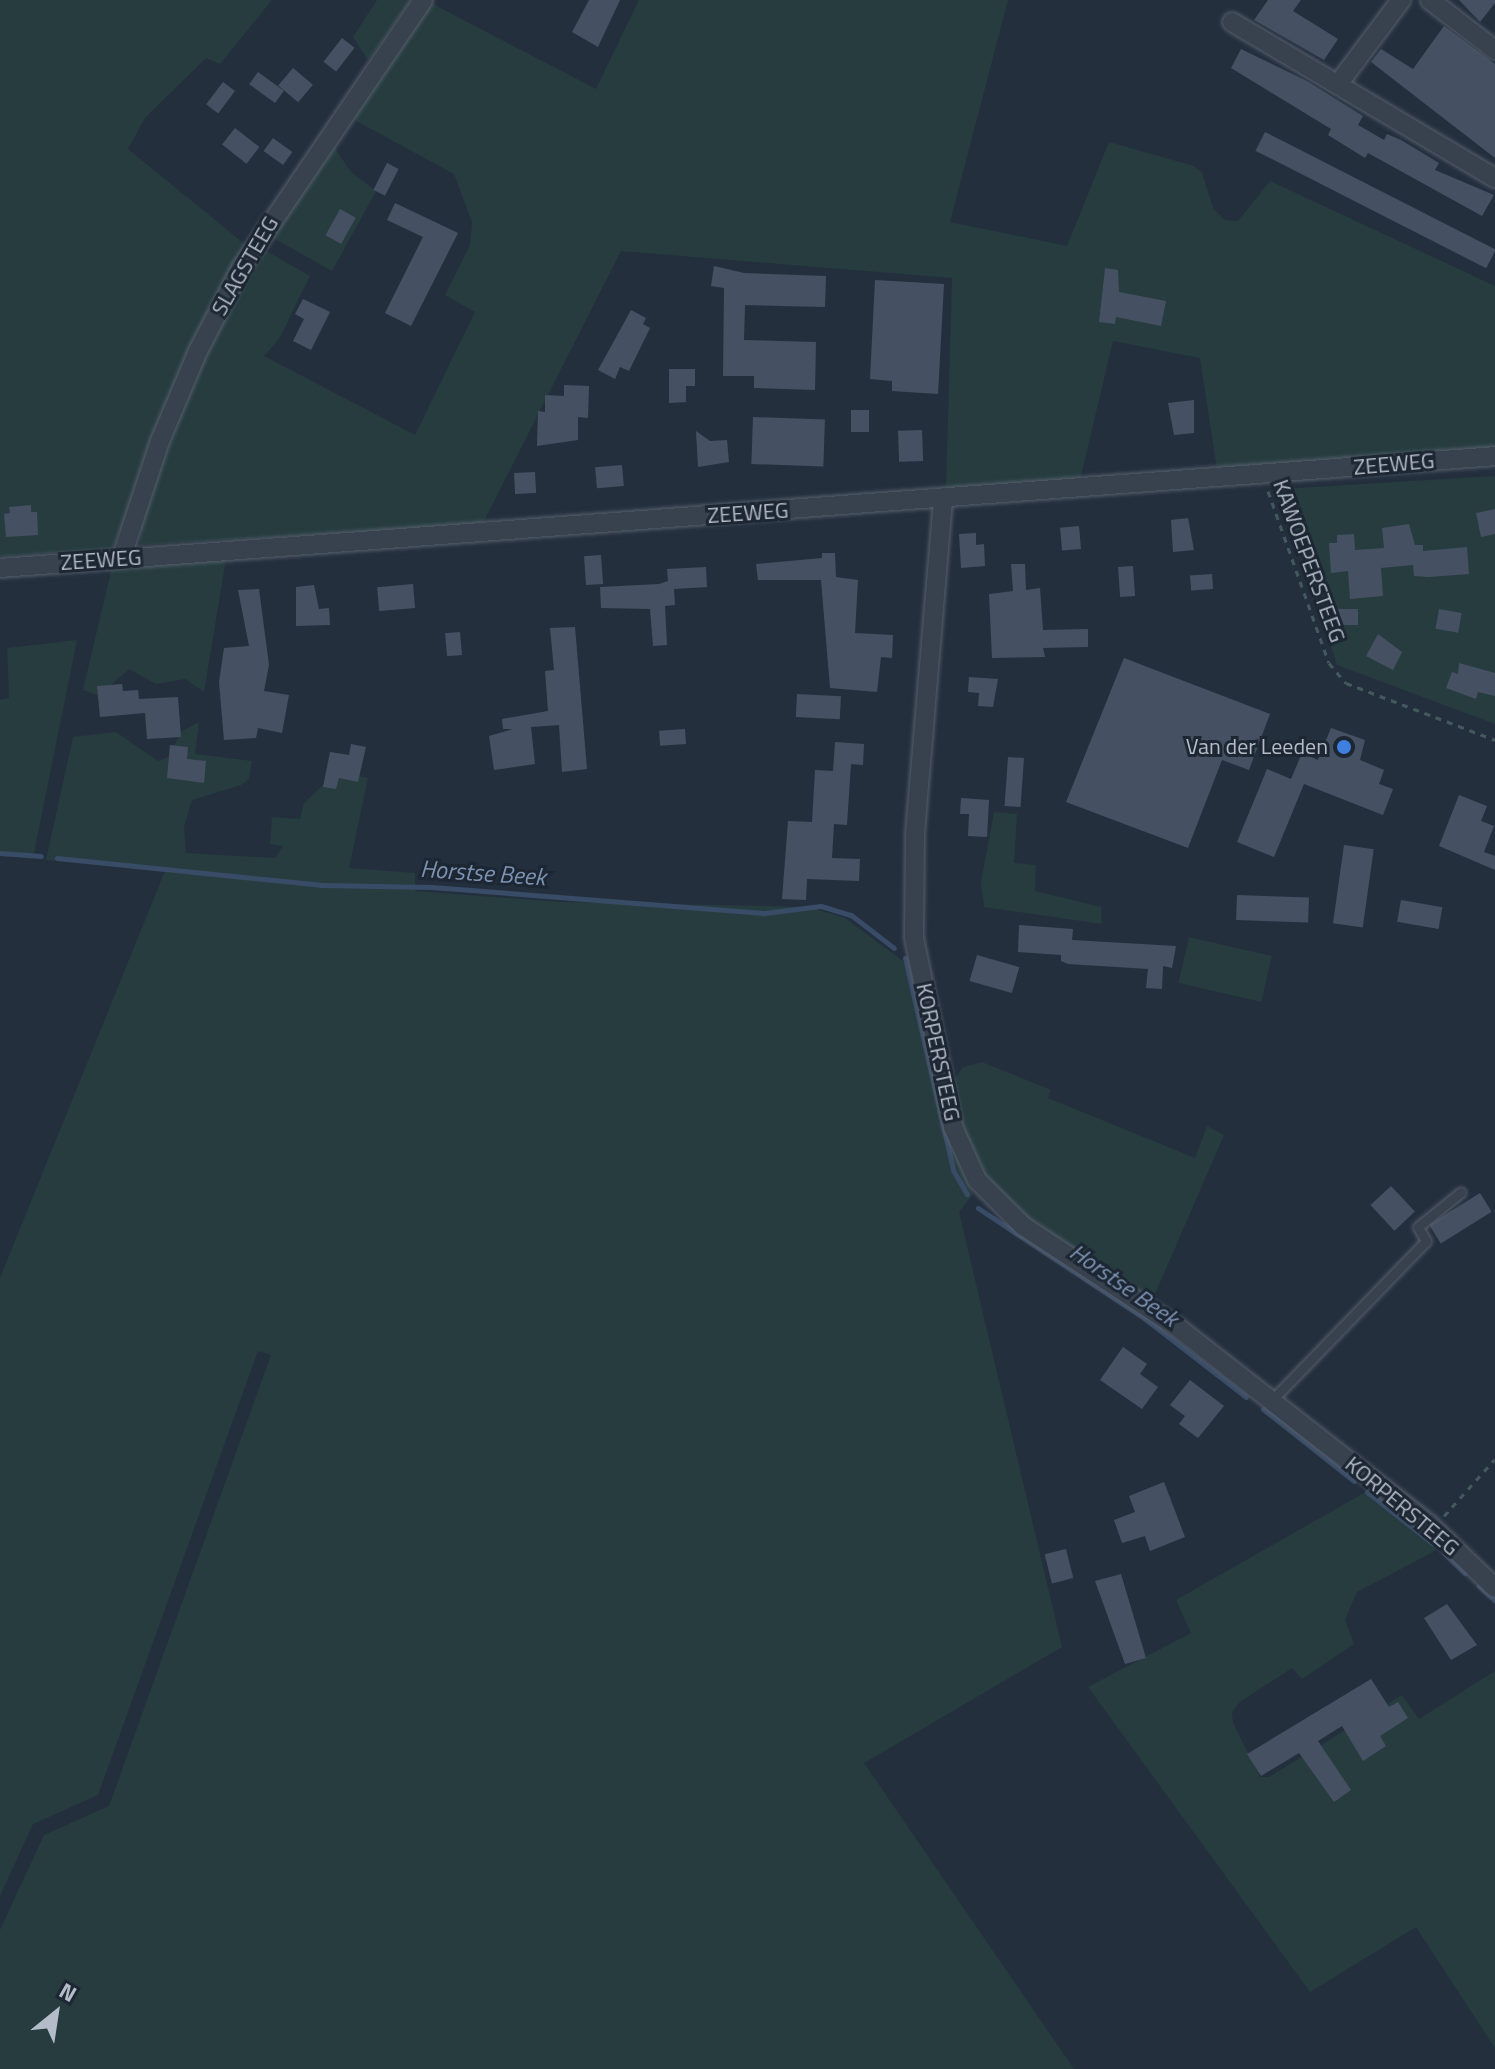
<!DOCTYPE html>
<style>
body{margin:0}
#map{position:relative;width:1495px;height:2069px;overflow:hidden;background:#242f3e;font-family:"Titillium Web",sans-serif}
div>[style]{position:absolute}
.green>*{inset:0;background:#263c3f;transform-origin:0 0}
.stream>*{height:5px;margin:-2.5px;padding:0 2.5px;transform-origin:2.5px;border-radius:2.5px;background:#394c67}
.building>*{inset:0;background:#455162;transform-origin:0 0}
.path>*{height:3px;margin-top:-1.5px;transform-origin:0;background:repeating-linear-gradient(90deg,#44595c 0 6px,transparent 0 12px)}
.roads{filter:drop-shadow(0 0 2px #565f6c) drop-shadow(0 0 2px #565f6c)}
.lane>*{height:9px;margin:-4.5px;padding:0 4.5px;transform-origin:4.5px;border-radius:4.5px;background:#38414e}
.street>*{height:18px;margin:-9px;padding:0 9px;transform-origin:9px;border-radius:9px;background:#38414e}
.dots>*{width:22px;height:22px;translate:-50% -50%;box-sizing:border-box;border:4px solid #1d2633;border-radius:50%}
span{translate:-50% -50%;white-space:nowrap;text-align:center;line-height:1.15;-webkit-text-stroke:6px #1d2633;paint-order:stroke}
.street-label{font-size:22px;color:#b4bcc9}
.poi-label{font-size:22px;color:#b4bcc9}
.right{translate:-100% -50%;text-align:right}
.water-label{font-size:24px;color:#7c92b1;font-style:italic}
.north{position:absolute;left:16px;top:1973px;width:80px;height:80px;-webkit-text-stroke:6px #1d2633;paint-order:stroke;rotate:30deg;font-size:22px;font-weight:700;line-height:32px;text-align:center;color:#b4bcc9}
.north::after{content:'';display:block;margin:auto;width:28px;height:36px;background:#b4bcc9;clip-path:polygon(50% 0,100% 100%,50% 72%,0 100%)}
</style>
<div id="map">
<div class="green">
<i style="clip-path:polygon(0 0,272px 0,220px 64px,206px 58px,145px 118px,128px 149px,247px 246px,112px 548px,0 557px)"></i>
<i style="clip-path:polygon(377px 0,411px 0,368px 60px,353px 37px)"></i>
<i style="clip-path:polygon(639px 0,1008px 0,950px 222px,1067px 246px,1109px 142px,1194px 166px,1202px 172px,1213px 208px,1225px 220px,1238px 221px,1270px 181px,1495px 286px,1495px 448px,1217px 470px,1200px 358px,1113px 341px,1080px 480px,946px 489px,952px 278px,621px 251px,482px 525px,140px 545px,141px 522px,197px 366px,261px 248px,310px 276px,279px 339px,264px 356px,415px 435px,475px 312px,445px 295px,470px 245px,472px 222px,454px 174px,349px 117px,431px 3px,596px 89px)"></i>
<i style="clip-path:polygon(331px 142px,351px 172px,376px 191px,332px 271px,268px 235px)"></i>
<i style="clip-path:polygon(1495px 476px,1495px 724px,1337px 665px,1281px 489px)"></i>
<i style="clip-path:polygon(226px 559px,204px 692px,185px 679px,156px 684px,129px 669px,99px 696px,83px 690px,112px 567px)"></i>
<i style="clip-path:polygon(77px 640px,33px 858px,0 856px,0 700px,9px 698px,7px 648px)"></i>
<i style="clip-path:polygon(199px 722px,195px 754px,252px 761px,249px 779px,241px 785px,192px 800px,184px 827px,186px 853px,275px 858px,283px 846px,270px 844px,272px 817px,300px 819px,304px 803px,336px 772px,368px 778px,349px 868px,415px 873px,415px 891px,561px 902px,809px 907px,845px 918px,915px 970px,950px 1142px,973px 1194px,959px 1212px,1062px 1647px,864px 1763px,1074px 2069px,0 2069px,0 1930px,44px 1835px,109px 1806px,271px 1355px,258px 1351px,98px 1795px,33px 1824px,0 1896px,0 1278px,165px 871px,46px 860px,73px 737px,116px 732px,158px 761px,168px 757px,181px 732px)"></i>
<i style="clip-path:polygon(994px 812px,1017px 814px,1014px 863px,1036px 865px,1035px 891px,1101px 907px,1102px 924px,984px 907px,981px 882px)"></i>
<i style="left:1189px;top:937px;width:85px;height:47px;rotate:13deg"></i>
<i style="clip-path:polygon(982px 1062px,1051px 1090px,1048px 1098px,1195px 1158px,1207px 1126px,1224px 1135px,1152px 1301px,1017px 1214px,985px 1183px,969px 1148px,953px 1082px,963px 1067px)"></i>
<i style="clip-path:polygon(1371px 1489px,1440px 1541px,1433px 1552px,1357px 1592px,1345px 1620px,1354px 1644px,1302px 1679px,1292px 1668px,1240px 1702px,1232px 1712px,1233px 1723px,1260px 1777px,1269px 1777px,1402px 1695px,1419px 1719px,1495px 1671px,1495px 2048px,1416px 1927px,1310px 1992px,1088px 1687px,1191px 1633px,1176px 1600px)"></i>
</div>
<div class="stream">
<i style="left:0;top:853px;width:41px;rotate:4.2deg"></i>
<i style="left:57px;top:858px;width:265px;rotate:5.8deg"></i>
<i style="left:321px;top:885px;width:111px;rotate:1deg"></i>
<i style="left:432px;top:887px;width:334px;rotate:4.5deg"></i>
<i style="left:765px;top:913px;width:56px;rotate:-7.1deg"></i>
<i style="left:821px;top:906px;width:31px;rotate:17deg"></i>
<i style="left:851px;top:915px;width:54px;rotate:37.5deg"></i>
<i style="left:905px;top:958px;width:217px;rotate:77.2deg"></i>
<i style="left:953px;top:1170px;width:28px;rotate:60deg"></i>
<i style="left:978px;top:1208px;width:199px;rotate:33.5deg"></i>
<i style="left:1144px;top:1318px;width:129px;rotate:37.8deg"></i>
<i style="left:1263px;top:1409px;width:116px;rotate:38.4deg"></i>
<i style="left:1367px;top:1492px;width:83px;rotate:38.1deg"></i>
<i style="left:1444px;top:1553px;width:29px;rotate:44deg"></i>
<i style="left:1479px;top:1586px;width:22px;rotate:43deg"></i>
</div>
<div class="building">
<i style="clip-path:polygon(589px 0,620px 0,598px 47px,572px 32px)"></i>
<i style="clip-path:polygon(1268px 0,1301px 0,1293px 11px,1338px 39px,1324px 60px,1254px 20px)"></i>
<i style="clip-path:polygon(1459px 0,1495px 0,1495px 3px,1480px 22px)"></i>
<i style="clip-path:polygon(1444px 26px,1495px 64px,1495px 158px,1371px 62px,1381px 49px,1413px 69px)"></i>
<i style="left:342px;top:38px;width:16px;height:30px;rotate:38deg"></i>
<i style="clip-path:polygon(1241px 49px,1307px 81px,1363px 116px,1358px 125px,1384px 140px,1387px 134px,1401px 140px,1439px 163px,1435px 170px,1494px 195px,1482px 216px,1368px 153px,1365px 158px,1328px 135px,1331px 129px,1231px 68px)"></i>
<i style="left:293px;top:68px;width:26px;height:23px;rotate:40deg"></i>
<i style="left:258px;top:72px;width:32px;height:15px;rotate:36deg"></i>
<i style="left:223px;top:82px;width:15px;height:28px;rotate:37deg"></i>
<i style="left:235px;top:128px;width:31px;height:21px;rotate:38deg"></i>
<i style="left:1265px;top:132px;width:259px;height:21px;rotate:27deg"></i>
<i style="left:273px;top:138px;width:24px;height:16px;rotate:36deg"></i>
<i style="left:387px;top:163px;width:13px;height:30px;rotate:27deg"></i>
<i style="clip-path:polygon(395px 203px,458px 233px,411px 326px,385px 313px,423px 237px,387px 220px)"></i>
<i style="left:340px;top:209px;width:18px;height:30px;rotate:29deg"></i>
<i style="clip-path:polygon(714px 266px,744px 273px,826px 276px,825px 307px,745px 305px,744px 340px,816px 342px,815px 390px,754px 388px,754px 376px,723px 376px,724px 288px,711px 286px)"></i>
<i style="clip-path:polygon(1105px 268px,1118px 270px,1119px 292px,1166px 301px,1161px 326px,1116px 317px,1115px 324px,1099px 322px)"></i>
<i style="clip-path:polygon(875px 280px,944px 284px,938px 394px,892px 391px,892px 381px,870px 379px)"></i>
<i style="clip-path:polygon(303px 299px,330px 312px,311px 350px,293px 341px,304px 319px,295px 314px)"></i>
<i style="clip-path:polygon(631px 310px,646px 318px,643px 324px,650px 328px,629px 371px,620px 367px,615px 379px,598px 370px)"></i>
<i style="clip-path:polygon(669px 369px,695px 369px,695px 386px,686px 386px,686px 402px,669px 403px)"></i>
<i style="clip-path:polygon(564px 385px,589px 386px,588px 418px,578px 417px,578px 440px,537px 446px,538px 411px,545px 412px,545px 395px,564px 396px)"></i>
<i style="clip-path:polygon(1194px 400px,1194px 433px,1174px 435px,1168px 403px)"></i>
<i style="left:851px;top:410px;width:18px;height:22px"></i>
<i style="left:753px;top:417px;width:72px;height:47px;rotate:2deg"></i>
<i style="left:922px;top:430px;width:31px;height:24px;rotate:88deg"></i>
<i style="clip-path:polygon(696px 431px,710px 441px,727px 440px,729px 462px,698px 467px)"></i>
<i style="left:622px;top:465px;width:21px;height:27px;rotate:85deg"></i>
<i style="left:535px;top:472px;width:21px;height:21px;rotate:87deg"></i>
<i style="clip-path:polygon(31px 505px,31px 512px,37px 512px,38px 535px,6px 537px,4px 514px,10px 513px,9px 507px)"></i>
<i style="clip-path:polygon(1495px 509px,1495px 534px,1481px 537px,1476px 513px)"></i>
<i style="clip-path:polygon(1188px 518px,1194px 550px,1173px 552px,1171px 520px)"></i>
<i style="clip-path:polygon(1409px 524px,1415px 545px,1423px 545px,1423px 551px,1467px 547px,1469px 574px,1429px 577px,1414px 576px,1413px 565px,1381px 568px,1383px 596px,1350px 599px,1348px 571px,1331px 573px,1329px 543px,1337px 543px,1337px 535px,1354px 534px,1355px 550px,1384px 548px,1382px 528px)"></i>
<i style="left:1079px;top:526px;width:23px;height:19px;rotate:85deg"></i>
<i style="clip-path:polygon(976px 533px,976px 545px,984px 544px,985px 566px,961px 568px,959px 534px)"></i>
<i style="clip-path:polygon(822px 553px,835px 553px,836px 577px,858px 580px,855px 633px,893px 635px,892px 658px,881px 657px,877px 692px,830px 688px,821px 580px,758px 580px,756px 564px,822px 558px)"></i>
<i style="left:601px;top:555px;width:29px;height:17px;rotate:86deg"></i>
<i style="clip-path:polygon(1011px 564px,1025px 564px,1026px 590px,1040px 588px,1043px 630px,1088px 629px,1088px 647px,1043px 648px,1045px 657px,992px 658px,989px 594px,1013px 591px)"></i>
<i style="left:1133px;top:566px;width:30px;height:15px;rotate:86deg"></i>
<i style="clip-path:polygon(706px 567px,707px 587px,674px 589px,675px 605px,665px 606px,667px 645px,653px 646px,650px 609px,601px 608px,600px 587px,659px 584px,668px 581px,667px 569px)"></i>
<i style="left:1212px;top:574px;width:15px;height:22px;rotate:86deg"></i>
<i style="left:413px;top:584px;width:24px;height:36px;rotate:85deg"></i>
<i style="clip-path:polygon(314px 585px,319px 609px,329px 608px,330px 625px,296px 626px,296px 587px)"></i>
<i style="clip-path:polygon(259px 589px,269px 665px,264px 691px,289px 695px,282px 733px,258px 728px,256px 738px,224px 740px,219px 682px,224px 648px,249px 646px,238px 590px)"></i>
<i style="left:1358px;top:609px;width:16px;height:28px;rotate:90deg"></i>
<i style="left:1439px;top:609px;width:23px;height:20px;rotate:10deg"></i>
<i style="clip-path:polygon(575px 627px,587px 769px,562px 772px,559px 725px,531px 727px,535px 764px,494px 770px,489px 736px,513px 729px,503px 729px,502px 719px,548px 711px,545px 671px,554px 670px,550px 628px)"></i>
<i style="left:460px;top:632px;width:23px;height:15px;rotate:85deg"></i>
<i style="clip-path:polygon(1378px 634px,1402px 652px,1393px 670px,1366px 656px)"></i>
<i style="clip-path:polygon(1124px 658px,1270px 714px,1249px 770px,1222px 760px,1188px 848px,1066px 802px)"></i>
<i style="clip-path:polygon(1459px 663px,1495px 673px,1495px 696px,1478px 692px,1476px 699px,1446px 688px,1452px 672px,1458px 674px)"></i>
<i style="clip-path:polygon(969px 677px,998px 679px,993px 707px,978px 706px,979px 693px,968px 692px)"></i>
<i style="clip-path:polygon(122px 684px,123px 691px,138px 690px,139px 699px,178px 697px,181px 737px,147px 739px,145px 713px,100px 717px,97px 686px)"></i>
<i style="left:797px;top:694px;width:44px;height:23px;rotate:3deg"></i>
<i style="clip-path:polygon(1331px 728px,1365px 740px,1360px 760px,1384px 770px,1379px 784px,1393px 789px,1383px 815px,1304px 784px,1274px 857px,1237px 842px,1267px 769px,1291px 779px,1302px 753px,1318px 760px)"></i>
<i style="left:685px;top:729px;width:15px;height:26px;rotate:86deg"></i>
<i style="clip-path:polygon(835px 742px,864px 744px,863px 765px,851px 764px,847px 825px,834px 824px,832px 858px,860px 859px,859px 881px,807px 879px,806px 900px,782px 899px,788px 821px,812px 822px,815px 770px,833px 771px)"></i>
<i style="clip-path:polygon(351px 744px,366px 747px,358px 782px,339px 778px,336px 789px,323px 787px,330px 752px,349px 755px)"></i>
<i style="clip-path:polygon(170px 745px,188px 747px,187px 759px,206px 761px,204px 783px,167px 778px)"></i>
<i style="left:1008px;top:757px;width:16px;height:49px;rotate:4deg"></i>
<i style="clip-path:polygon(1459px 795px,1487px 806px,1481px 821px,1494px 826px,1484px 852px,1495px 856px,1495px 870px,1439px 846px)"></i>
<i style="clip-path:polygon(961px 798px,989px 800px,987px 837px,968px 836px,969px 814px,960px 814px)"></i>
<i style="left:1344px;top:845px;width:30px;height:79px;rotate:8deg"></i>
<i style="left:1237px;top:895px;width:72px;height:25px;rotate:2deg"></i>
<i style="left:1401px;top:900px;width:42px;height:22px;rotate:10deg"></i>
<i style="clip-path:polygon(1019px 925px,1073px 929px,1072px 940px,1176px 946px,1172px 968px,1163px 966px,1162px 989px,1146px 988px,1148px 969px,1068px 964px,1061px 961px,1061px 955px,1018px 952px)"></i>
<i style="left:977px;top:955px;width:44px;height:27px;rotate:16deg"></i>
<i style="left:1391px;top:1186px;width:35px;height:28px;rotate:47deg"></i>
<i style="left:1480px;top:1193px;width:22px;height:60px;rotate:58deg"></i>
<i style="clip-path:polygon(1123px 1347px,1147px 1364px,1140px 1374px,1158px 1387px,1142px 1409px,1100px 1380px)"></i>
<i style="clip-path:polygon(1190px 1380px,1224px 1406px,1198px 1438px,1179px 1424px,1185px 1416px,1170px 1405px)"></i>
<i style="clip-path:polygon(1164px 1482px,1185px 1537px,1150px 1551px,1145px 1536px,1122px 1543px,1114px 1520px,1135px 1512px,1129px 1496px)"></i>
<i style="left:1066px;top:1549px;width:30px;height:22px;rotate:76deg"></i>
<i style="clip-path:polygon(1121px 1574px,1146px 1658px,1125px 1664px,1095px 1581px)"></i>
<i style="clip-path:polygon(1447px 1604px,1477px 1645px,1451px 1660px,1424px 1618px)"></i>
<i style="clip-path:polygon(1371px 1679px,1389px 1707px,1398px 1702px,1408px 1718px,1380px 1736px,1386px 1746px,1363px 1761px,1342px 1726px,1318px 1741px,1351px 1790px,1334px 1802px,1299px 1753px,1261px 1776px,1247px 1754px)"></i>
</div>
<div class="path">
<i style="left:1268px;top:491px;width:182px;rotate:70.5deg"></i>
<i style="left:1329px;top:663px;width:26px;rotate:50deg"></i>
<i style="left:1346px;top:683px;width:160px;rotate:20.9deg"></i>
<i style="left:1444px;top:1516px;width:76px;rotate:-48.2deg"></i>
</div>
<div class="roads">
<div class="lane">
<i style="left:1271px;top:1401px;width:223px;rotate:-45.9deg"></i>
<i style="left:1426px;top:1241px;width:16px;rotate:-120deg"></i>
<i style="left:1418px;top:1227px;width:55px;rotate:-39.1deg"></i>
</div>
<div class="street">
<i style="left:1430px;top:0;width:82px;rotate:37.6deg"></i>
<i style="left:1232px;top:22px;width:306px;rotate:30.7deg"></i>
<i style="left:1339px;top:83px;width:104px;rotate:-53.2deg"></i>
<i style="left:943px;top:500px;width:336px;rotate:94.8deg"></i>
<i style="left:915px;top:835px;width:103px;rotate:90.6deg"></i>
<i style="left:914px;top:938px;width:193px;rotate:78.3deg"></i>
<i style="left:953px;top:1127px;width:58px;rotate:65.6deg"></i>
<i style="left:977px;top:1180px;width:65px;rotate:45deg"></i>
<i style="left:1023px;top:1226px;width:184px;rotate:33.3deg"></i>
<i style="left:1177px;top:1327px;width:318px;rotate:38deg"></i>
<i style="left:1428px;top:1523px;width:93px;rotate:44.1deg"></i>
<i style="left:121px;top:559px;width:124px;rotate:-71.7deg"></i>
<i style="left:160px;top:441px;width:98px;rotate:-67.1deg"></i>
<i style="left:198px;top:351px;width:93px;rotate:-62.6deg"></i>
<i style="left:241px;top:268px;width:324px;rotate:-55.8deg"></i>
<i style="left:0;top:568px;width:1499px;rotate:-4.28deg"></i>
</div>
</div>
<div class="dots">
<i style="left:1344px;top:747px;background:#3f7fe0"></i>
</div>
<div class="street-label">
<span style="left:245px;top:266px;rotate:-60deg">SLAGSTEEG</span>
<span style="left:1394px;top:464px;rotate:-5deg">ZEEWEG</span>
<span style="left:748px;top:513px;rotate:-4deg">ZEEWEG</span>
<span style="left:101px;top:560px;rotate:-4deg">ZEEWEG</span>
<span style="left:1309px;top:561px;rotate:70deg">KAWOEPERSTEEG</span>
<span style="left:938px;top:1052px;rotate:78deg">KORPERSTEEG</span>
<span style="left:1402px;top:1506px;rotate:40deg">KORPERSTEEG</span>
</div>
<div class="poi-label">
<span class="right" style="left:1328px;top:747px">Van der Leeden</span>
</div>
<div class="water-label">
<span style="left:483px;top:873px;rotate:4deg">Horstse Beek</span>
<span style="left:1124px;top:1285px;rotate:35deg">Horstse Beek</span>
</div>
<div class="north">N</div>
</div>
